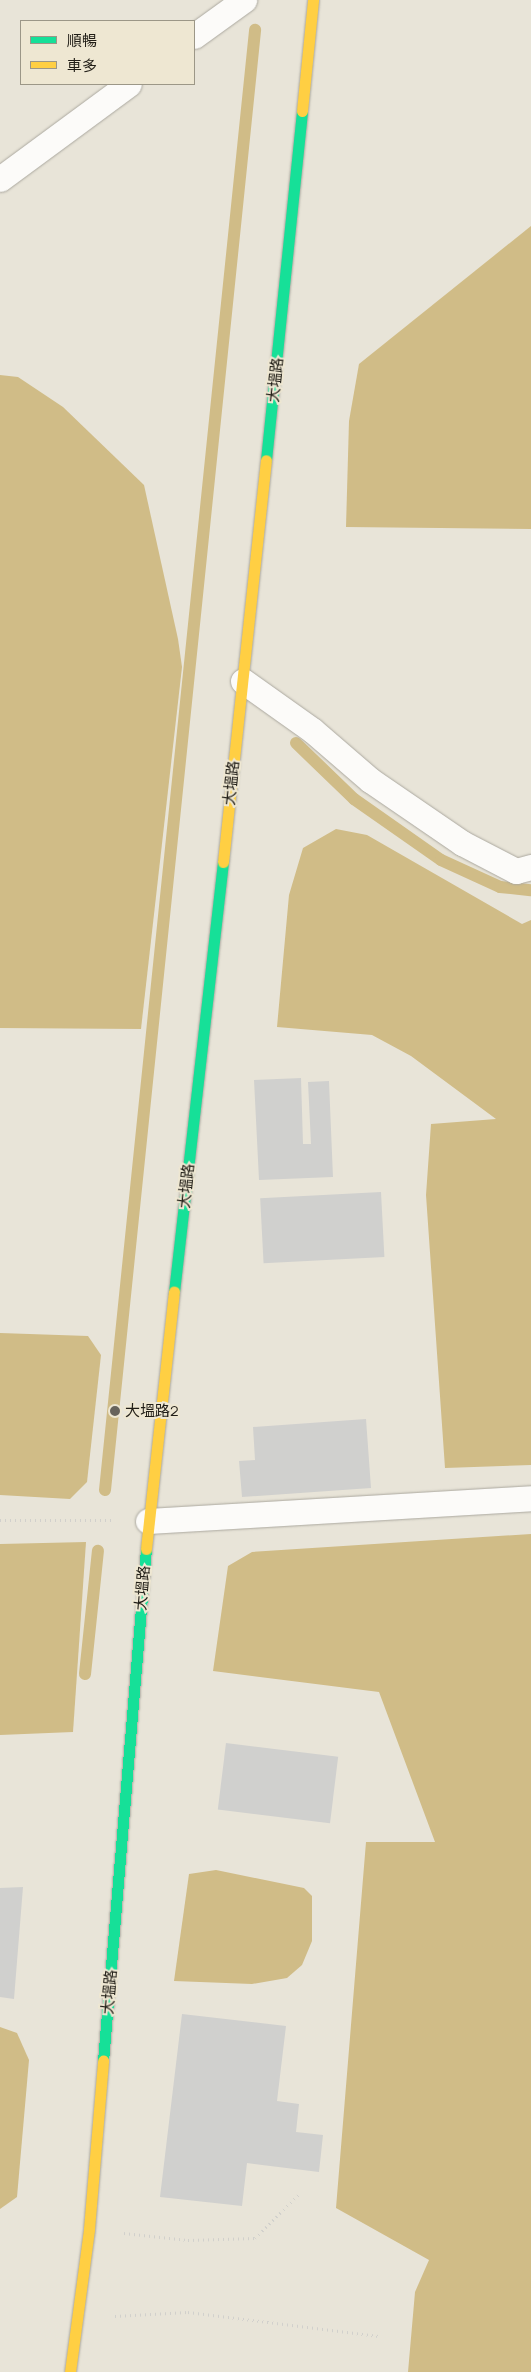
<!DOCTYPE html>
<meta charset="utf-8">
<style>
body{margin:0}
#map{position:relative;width:531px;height:2372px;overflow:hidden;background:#e8e4d8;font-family:Manrope,"Noto Sans TC",sans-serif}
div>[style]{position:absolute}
.water>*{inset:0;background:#d0bc87}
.stream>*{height:12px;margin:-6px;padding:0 6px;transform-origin:6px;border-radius:6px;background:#d0bc87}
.building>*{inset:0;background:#d0d0ce;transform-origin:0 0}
.path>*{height:3px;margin-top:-1.5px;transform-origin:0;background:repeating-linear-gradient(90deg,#d1d0cc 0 1px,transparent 0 5px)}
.roads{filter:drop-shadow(0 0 1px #aba89f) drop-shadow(0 0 1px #aba89f)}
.lane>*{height:25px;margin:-12.5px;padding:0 12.5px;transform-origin:12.5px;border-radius:12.5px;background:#fcfbf9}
.fast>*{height:11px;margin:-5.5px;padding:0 5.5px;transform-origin:5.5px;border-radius:5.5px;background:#16e098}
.slow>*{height:11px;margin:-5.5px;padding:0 5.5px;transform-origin:5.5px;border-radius:5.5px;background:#ffcf43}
.dots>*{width:14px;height:14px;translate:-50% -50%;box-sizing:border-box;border:2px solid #eee7d2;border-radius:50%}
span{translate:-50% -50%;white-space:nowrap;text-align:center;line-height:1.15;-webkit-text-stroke:4px #eee7d2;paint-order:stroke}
.street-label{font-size:15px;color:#211e17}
.poi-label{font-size:15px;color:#211e17}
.left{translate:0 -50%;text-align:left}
.legend{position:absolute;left:20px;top:20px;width:175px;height:65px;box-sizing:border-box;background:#eee7d2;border:1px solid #9c9787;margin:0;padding:6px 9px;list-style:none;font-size:15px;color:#211e17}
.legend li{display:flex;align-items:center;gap:10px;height:25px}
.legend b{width:25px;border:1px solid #9c9787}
</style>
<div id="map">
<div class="water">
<i style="clip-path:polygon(531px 226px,531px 529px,346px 527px,349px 421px,359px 364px)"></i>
<i style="clip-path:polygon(0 375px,18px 377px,63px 407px,144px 485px,178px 639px,182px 667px,141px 1029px,0 1028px)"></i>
<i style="clip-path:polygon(336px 829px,367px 835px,522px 924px,531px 920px,531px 1465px,445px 1468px,426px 1195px,431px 1124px,496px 1119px,411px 1056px,372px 1035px,277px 1027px,289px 895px,303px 848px)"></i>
<i style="clip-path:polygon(0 1333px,88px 1336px,101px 1355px,87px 1482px,70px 1499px,0 1495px)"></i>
<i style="clip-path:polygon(531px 1534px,531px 2372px,408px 2372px,415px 2292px,429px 2260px,336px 2208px,366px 1842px,435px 1842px,379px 1692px,213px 1671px,228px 1566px,252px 1552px)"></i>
<i style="clip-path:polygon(86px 1542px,73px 1732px,0 1735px,0 1544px)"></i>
<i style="clip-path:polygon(216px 1870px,304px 1888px,312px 1896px,312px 1941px,302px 1965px,287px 1978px,252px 1984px,174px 1981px,189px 1874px)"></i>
<i style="clip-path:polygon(0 2027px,17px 2033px,29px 2060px,17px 2197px,0 2209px)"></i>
</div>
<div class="stream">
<i style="left:296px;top:743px;width:81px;rotate:44deg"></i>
<i style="left:354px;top:799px;width:106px;rotate:35deg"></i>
<i style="left:441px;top:860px;width:65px;rotate:24.6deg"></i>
<i style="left:500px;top:887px;width:31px;rotate:6deg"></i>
<i style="left:105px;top:1490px;width:1468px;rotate:-84.13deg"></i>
<i style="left:85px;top:1674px;width:124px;rotate:-84deg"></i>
</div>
<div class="building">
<i style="clip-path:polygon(301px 1078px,303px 1144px,311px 1144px,308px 1082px,329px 1081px,333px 1177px,259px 1180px,254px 1080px)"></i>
<i style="left:381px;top:1192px;width:65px;height:121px;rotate:87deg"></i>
<i style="clip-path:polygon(366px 1419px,371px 1488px,242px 1497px,239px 1461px,255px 1460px,253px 1427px)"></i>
<i style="left:226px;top:1743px;width:113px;height:67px;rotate:7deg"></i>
<i style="clip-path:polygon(23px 1887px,14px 1999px,0 1997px,0 1888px)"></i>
<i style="clip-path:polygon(182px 2014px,286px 2026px,277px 2101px,299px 2104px,296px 2132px,323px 2135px,319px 2172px,247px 2163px,242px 2206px,160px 2197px)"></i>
</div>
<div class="path">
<i style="left:0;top:1520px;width:112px"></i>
<i style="left:124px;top:2233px;width:64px;rotate:6.2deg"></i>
<i style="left:188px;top:2240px;width:67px;rotate:-1.7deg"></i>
<i style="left:255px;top:2238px;width:64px;rotate:-45deg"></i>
<i style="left:115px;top:2316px;width:73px;rotate:-3.1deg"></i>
<i style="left:188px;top:2312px;width:192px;rotate:7.2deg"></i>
</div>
<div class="roads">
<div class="lane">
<i style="left:194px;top:36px;width:62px;rotate:-35.8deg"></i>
<i style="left:0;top:179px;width:160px;rotate:-36.4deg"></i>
<i style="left:243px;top:681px;width:85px;rotate:35.4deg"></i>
<i style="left:312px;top:730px;width:77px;rotate:40.8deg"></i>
<i style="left:370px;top:780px;width:112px;rotate:34.4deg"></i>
<i style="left:462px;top:843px;width:61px;rotate:27.4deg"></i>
<i style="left:516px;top:871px;width:16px;rotate:-15deg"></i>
<i style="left:148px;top:1521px;width:384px;rotate:-3.4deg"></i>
</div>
<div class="fast">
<i style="left:266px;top:460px;width:351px;rotate:-84.1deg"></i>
<i style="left:174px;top:1292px;width:433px;rotate:-83.5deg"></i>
<i style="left:103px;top:2061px;width:514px;rotate:-85.2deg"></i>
</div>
<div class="slow">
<i style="left:302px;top:111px;width:112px;rotate:-84.3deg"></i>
<i style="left:223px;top:862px;width:404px;rotate:-83.9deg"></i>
<i style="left:146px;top:1549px;width:259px;rotate:-83.8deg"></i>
<i style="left:70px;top:2372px;width:144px;rotate:-82.4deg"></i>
<i style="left:89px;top:2229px;width:169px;rotate:-85.2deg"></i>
</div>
</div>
<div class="dots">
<i style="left:115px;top:1411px;background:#67635b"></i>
</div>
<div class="street-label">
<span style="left:275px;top:380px;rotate:-84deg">大塭路</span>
<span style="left:231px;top:783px;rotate:-84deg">大塭路</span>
<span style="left:186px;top:1186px;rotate:-84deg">大塭路</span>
<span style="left:142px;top:1588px;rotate:-85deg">大塭路</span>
<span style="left:109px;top:1992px;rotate:-85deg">大塭路</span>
</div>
<div class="poi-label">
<span class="left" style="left:125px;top:1411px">大塭路2</span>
</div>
<ul class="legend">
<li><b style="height:6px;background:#16e098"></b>順暢</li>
<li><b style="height:6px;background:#ffcf43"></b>車多</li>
</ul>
</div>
